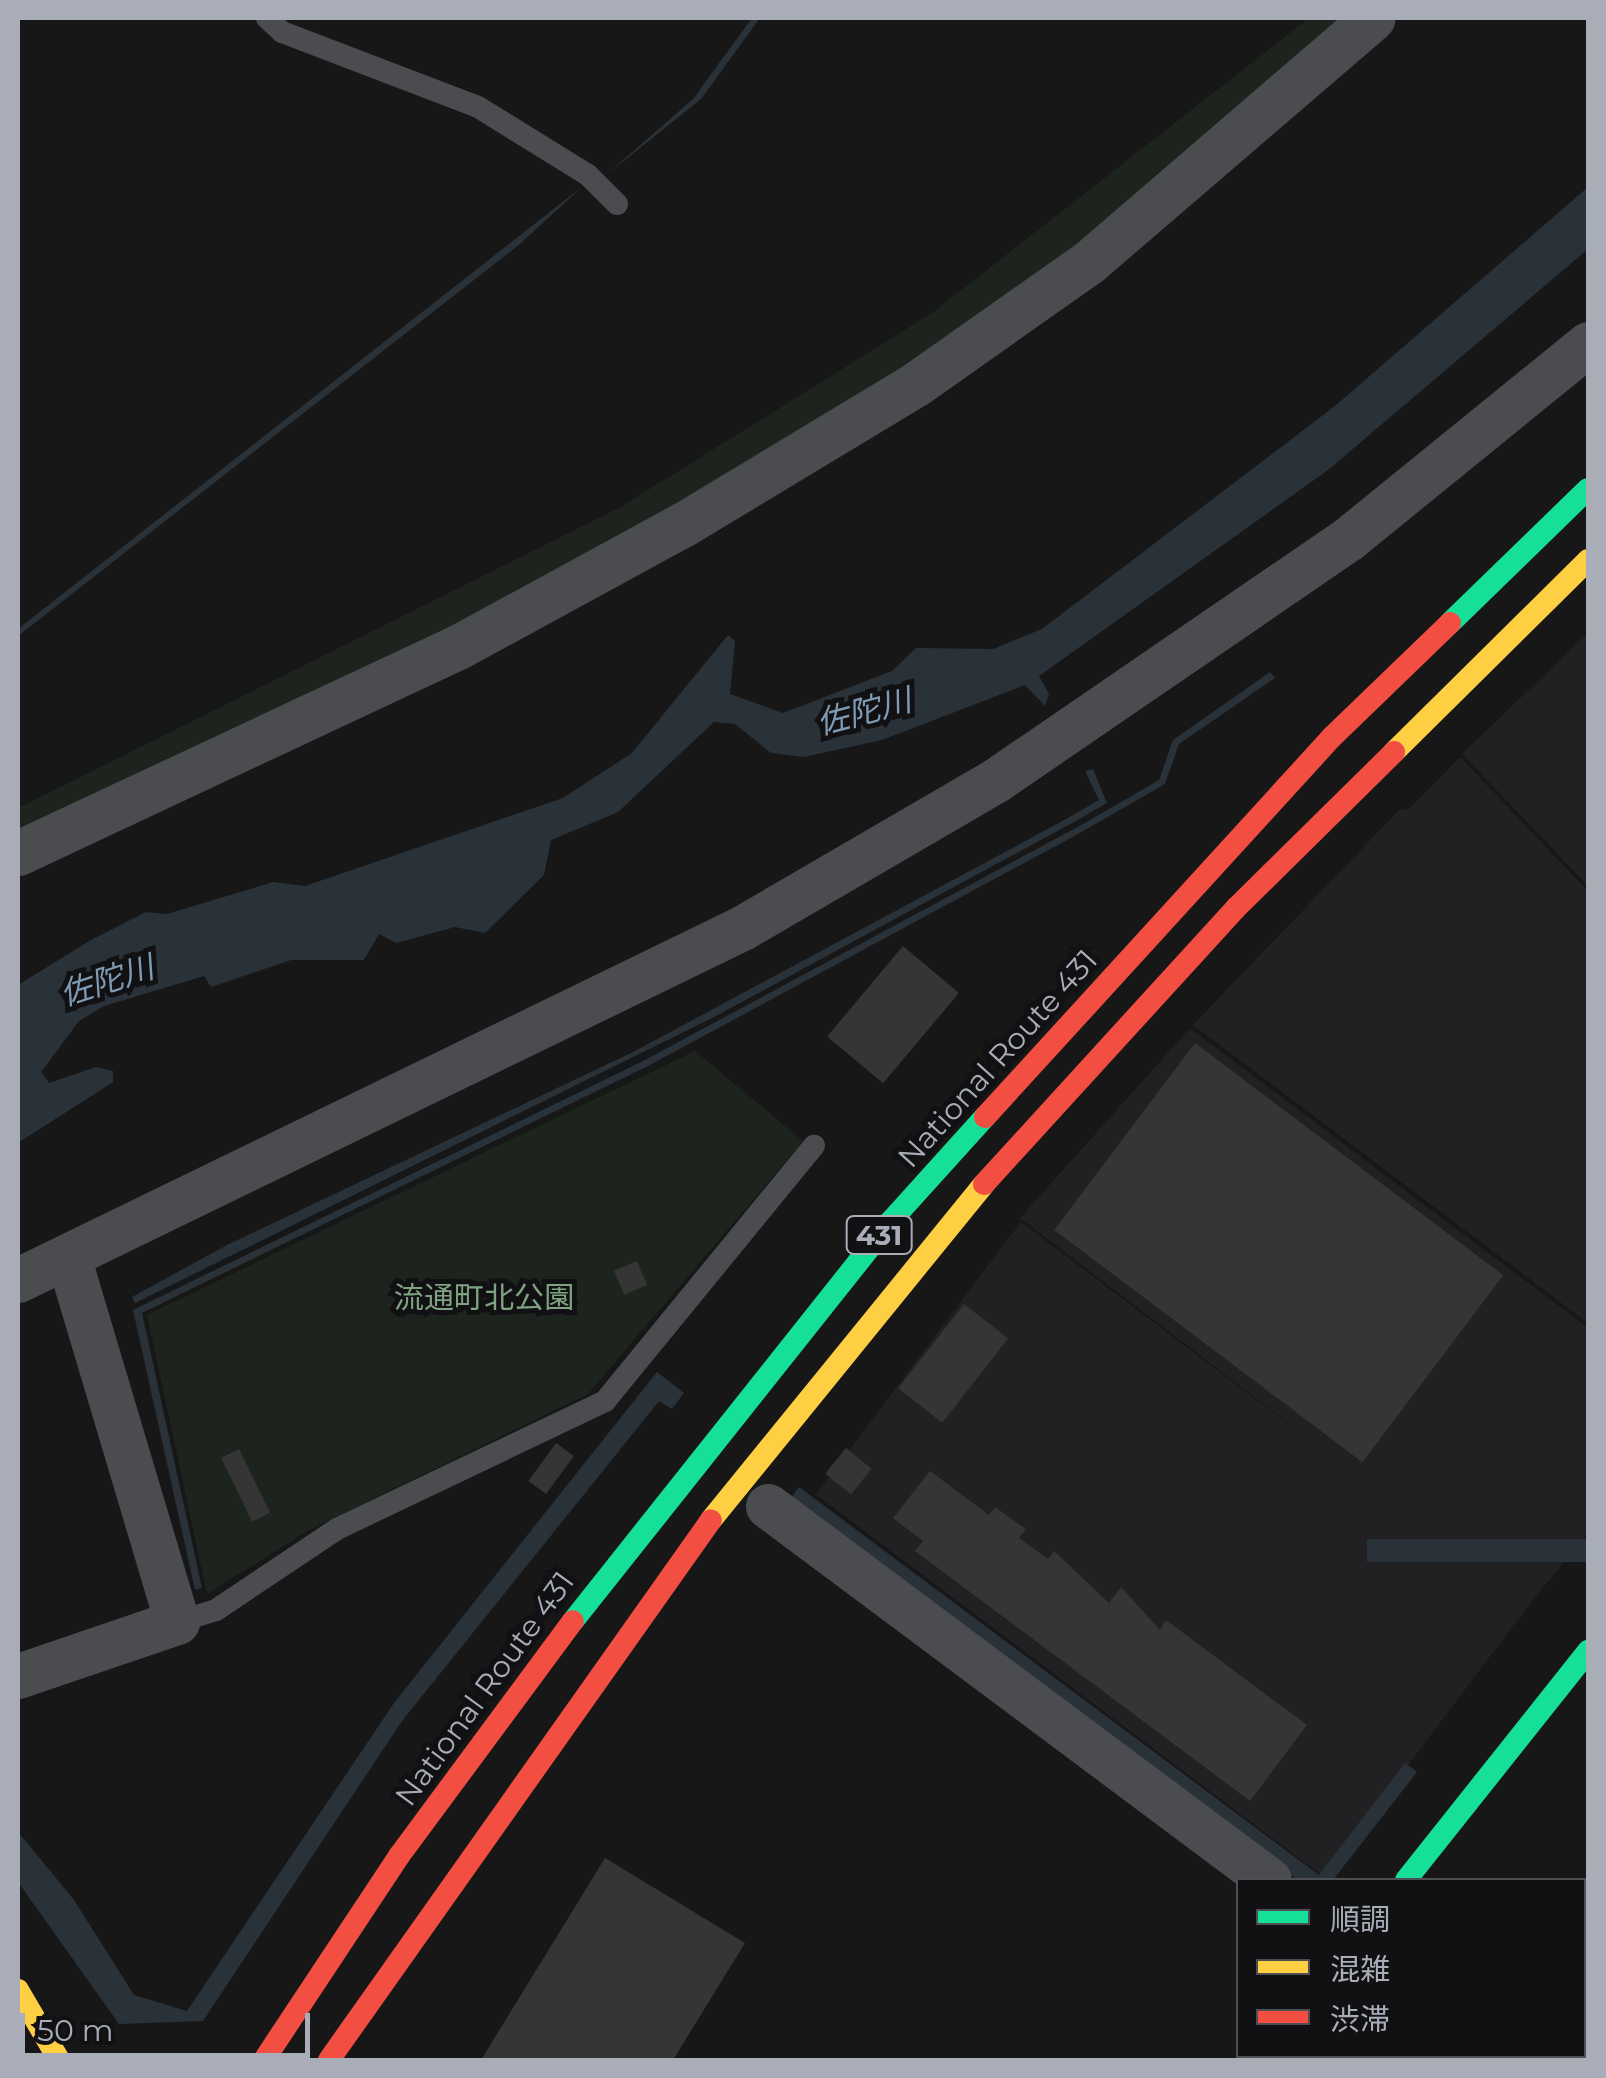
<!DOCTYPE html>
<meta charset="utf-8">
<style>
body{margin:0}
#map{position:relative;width:1606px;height:2078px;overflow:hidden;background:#171717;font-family:Montserrat,"Noto Sans JP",sans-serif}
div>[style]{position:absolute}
.built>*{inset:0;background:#212123;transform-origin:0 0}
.green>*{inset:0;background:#1d241e}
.water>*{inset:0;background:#2a3239;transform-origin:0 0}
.building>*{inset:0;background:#353536;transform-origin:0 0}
.lane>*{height:22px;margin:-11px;padding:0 11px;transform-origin:11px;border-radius:11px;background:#4b4c50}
.street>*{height:45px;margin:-22.5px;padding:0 22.5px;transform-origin:22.5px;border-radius:22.5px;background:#4b4c50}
.fast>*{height:22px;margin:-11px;padding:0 11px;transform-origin:11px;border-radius:11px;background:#16e098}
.slow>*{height:22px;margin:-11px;padding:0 11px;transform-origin:11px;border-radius:11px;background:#ffcf43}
.jam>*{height:22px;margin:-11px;padding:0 11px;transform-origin:11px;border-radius:11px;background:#f24e42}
span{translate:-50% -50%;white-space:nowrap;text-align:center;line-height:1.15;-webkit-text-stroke:10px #111113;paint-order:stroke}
.shield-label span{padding:2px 8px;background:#111113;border:2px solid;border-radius:8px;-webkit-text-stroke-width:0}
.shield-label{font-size:28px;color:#a8adb8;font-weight:700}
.street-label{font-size:30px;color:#a8adb8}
.park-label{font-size:30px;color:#7fa381}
.water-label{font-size:32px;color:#7f9bb3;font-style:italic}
.frame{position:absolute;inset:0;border:20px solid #a8adb8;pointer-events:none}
.legend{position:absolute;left:1236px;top:1878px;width:350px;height:180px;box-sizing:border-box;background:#111113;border:2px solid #4d4f55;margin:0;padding:12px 18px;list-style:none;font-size:30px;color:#a8adb8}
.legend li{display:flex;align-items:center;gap:20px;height:50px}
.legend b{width:50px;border:2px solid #4d4f55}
.scale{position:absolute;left:20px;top:2013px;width:290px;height:45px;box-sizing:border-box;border:5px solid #a8adb8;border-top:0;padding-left:12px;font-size:30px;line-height:35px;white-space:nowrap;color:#a8adb8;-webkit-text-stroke:8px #111113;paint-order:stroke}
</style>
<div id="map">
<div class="built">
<i style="clip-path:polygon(1588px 633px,1588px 886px,1462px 754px)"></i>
<i style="clip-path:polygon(1460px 757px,1588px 891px,1588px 1323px,1193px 1025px,1399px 810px,1409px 809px)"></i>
<i style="clip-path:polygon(1190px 1028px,1588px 1328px,1588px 1533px,1528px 1606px,1020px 1218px)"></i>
<i style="left:1021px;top:1222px;width:636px;height:341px;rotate:37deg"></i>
</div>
<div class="green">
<i style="clip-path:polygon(1309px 18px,1363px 18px,1123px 221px,683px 517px,18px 846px,18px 808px,619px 508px,932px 313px)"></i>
<i style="clip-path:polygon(695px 1051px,803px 1141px,588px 1394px,309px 1530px,207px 1594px,147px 1315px)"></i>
</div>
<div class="water">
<i style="clip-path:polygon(752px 18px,760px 18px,701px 99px,605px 176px,693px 99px)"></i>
<i style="clip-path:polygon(583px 186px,520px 244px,18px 636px,18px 629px)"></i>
<i style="clip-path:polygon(1588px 187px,1588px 249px,1328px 470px,1039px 676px,1049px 694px,1045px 706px,1025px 685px,882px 740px,804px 757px,771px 753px,735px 724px,714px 722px,618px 812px,551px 840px,544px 875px,485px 933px,455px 927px,396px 943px,379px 934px,364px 960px,291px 960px,211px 987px,204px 976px,104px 1006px,79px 1021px,41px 1072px,49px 1083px,96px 1067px,113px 1071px,113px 1082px,18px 1143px,18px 985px,91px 940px,146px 912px,167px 914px,273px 882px,305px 886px,563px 798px,632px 753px,728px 635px,735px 641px,730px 694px,783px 713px,892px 671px,916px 648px,993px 649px,1042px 629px,1335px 406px)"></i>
<i style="clip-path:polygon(1270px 672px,1275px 678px,1179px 744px,1165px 784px,1078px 834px,648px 1066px,142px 1313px,202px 1588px,195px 1590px,133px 1310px,645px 1060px,1083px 824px,1159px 780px,1173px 740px)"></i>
<i style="clip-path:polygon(1093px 769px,1107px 803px,1074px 822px,716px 1016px,135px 1303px,132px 1297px,227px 1245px,635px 1051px,1068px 818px,1099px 800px,1085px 771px)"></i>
<i style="clip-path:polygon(657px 1372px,684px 1393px,672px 1409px,659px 1401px,402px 1721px,203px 2021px,119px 2024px,18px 1882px,18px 1832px,74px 1900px,134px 1995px,187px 2011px,394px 1703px)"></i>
<i style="clip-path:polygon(799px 1487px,1319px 1875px,1405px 1763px,1417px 1772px,1333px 1880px,1298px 1880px,789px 1501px)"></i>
<i style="left:1588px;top:1539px;width:23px;height:221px;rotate:90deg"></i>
</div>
<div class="building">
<i style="left:903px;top:946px;width:73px;height:118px;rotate:40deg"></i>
<i style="left:1195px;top:1043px;width:386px;height:234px;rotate:37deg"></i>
<i style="left:637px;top:1261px;width:26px;height:25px;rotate:67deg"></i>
<i style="left:964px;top:1304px;width:56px;height:107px;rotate:38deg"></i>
<i style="left:556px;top:1443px;width:22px;height:47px;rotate:36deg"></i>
<i style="left:846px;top:1448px;width:33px;height:33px;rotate:39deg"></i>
<i style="left:239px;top:1449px;width:71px;height:20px;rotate:64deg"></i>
<i style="clip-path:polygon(930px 1471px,989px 1515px,995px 1507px,1026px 1529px,1019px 1538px,1048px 1559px,1054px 1551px,1109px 1603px,1121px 1587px,1160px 1630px,1166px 1620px,1307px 1725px,1250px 1801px,915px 1551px,923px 1541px,893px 1518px)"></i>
<i style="clip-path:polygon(605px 1858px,745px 1943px,673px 2060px,481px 2060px)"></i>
</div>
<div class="lane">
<i style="left:267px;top:18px;width:21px;rotate:43deg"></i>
<i style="left:282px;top:32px;width:210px;rotate:20.9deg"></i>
<i style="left:478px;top:107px;width:129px;rotate:31.7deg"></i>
<i style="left:588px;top:175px;width:41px;rotate:45deg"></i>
<i style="left:177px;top:1622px;width:41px;rotate:-17.1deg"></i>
<i style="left:216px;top:1610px;width:146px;rotate:-33.8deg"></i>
<i style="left:337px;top:1529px;width:297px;rotate:-25.5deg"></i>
<i style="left:605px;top:1401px;width:330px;rotate:-50.7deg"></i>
</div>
<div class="street">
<i style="left:18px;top:853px;width:486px;rotate:-25.1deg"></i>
<i style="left:458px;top:647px;width:257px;rotate:-28.6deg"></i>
<i style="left:684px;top:524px;width:271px;rotate:-31.1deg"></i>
<i style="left:916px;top:384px;width:212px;rotate:-35.2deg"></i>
<i style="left:1089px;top:262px;width:374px;rotate:-40.7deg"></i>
<i style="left:18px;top:1280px;width:805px;rotate:-25.93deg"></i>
<i style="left:742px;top:928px;width:294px;rotate:-30.2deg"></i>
<i style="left:996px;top:780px;width:427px;rotate:-34.4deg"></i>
<i style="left:1348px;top:539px;width:309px;rotate:-39.1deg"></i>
<i style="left:768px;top:1506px;width:625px;rotate:36.74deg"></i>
<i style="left:18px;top:1676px;width:168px;rotate:-18.8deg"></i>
<i style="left:177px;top:1622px;width:382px;rotate:-106.6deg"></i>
</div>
<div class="fast">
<i style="left:1450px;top:623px;width:192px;rotate:-44.2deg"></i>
<i style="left:573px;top:1621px;width:510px;rotate:-51.53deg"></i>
<i style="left:890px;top:1222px;width:142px;rotate:-47.9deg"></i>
<i style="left:1406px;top:1880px;width:293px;rotate:-51.5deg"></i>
</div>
<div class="slow">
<i style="left:1394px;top:752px;width:273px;rotate:-44.7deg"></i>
<i style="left:711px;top:1520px;width:433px;rotate:-50.9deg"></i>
<i style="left:18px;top:1990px;width:81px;rotate:59.6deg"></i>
<i style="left:1280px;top:2060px;width:5px;rotate:-53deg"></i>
</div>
<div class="jam">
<i style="left:985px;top:1117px;width:515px;rotate:-47.6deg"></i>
<i style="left:1332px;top:737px;width:164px;rotate:-44deg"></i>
<i style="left:984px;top:1184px;width:374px;rotate:-47.6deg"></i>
<i style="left:1236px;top:908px;width:222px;rotate:-44.6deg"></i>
<i style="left:264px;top:2060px;width:245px;rotate:-56.5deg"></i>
<i style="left:399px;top:1856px;width:292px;rotate:-53.5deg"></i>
<i style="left:329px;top:2060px;width:661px;rotate:-54.72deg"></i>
</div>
<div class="shield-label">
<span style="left:879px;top:1235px">431</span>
</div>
<div class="street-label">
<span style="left:998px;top:1059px;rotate:-48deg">National Route 431</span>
<span style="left:485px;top:1689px;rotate:-54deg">National Route 431</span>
</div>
<div class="park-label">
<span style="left:484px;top:1298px">流通町北公園</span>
</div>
<div class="water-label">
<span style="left:864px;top:712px;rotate:-15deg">佐陀川</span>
<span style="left:107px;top:981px;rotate:-18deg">佐陀川</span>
</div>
<div class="frame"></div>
<ul class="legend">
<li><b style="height:12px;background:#16e098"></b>順調</li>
<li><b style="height:12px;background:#ffcf43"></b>混雑</li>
<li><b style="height:12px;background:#f24e42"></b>渋滞</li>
</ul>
<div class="scale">50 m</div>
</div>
